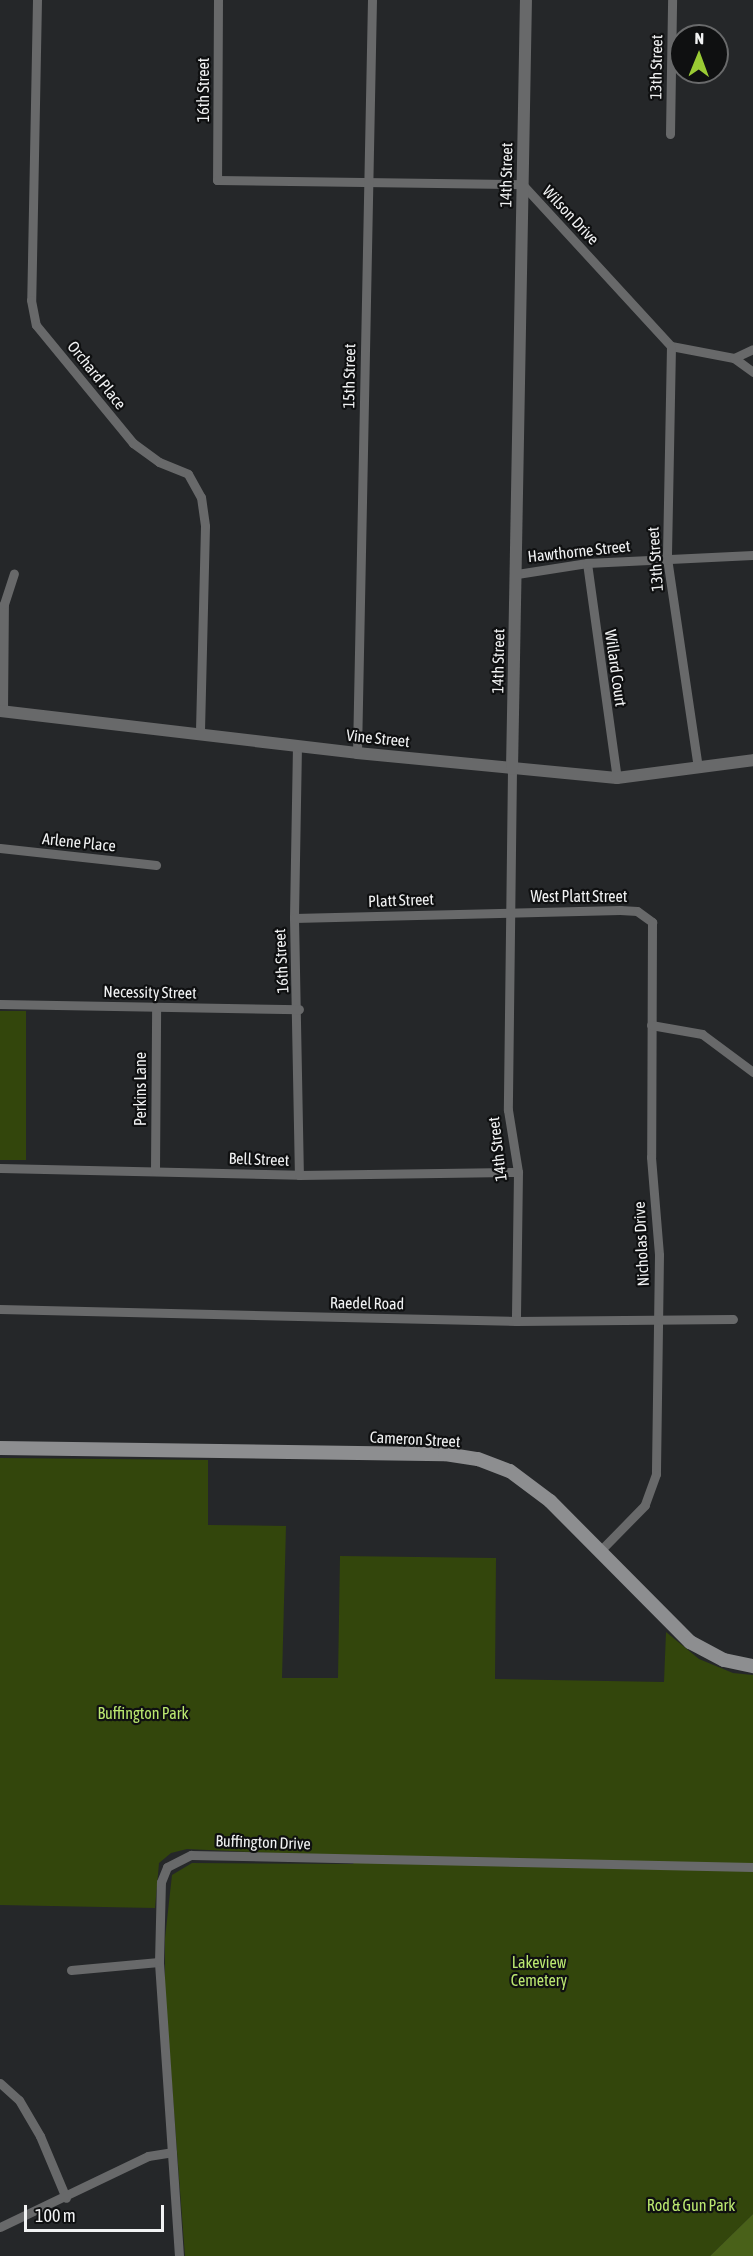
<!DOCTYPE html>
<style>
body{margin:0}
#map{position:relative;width:753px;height:2256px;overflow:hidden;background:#252729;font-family:"Asap Condensed",sans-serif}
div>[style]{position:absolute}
.green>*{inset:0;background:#33460c;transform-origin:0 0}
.water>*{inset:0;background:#496119}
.minor>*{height:9px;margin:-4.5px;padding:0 4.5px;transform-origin:4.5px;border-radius:4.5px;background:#68696a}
.tertiary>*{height:12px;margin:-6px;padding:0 6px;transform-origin:6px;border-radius:6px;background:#68696a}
.secondary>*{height:14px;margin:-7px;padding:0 7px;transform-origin:7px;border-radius:7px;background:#8d8e90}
span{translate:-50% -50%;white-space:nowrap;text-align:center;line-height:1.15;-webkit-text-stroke:4.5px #0f1011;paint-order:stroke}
.street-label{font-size:16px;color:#f1f2f3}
.park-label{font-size:16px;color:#bbe870}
.north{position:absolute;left:669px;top:24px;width:60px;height:60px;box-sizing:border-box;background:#0f1011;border:2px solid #696a6b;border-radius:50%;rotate:1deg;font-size:16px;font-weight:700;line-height:24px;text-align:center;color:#f1f2f3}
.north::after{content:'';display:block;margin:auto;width:21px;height:27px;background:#9acb34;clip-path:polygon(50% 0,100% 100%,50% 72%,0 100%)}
.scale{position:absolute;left:24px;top:2205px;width:140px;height:27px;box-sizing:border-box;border:3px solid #f1f2f3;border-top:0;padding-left:8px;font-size:18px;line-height:21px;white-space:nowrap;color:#f1f2f3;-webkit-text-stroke:4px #0f1011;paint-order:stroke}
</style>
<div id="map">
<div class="green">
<i style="left:0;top:1011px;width:26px;height:149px"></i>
<i style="clip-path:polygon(0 1458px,208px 1460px,208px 1525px,286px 1526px,282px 1678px,338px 1678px,340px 1556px,496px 1558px,495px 1679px,664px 1682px,666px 1632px,699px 1659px,733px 1673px,753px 1675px,753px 2214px,710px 2256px,185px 2256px,165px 1993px,165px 1938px,172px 1875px,192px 1863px,353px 1864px,358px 1857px,187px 1849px,171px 1853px,159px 1863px,155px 1908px,0 1905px)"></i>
</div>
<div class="water">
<i style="clip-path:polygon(753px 2214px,753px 2256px,710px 2256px)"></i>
</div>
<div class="minor">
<i style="left:37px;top:0;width:300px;rotate:91.1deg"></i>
<i style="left:31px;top:300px;width:25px;rotate:79deg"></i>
<i style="left:36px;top:325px;width:153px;rotate:50.6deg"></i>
<i style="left:133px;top:443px;width:32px;rotate:36deg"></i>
<i style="left:159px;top:462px;width:31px;rotate:22deg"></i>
<i style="left:188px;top:474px;width:26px;rotate:61deg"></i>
<i style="left:201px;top:497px;width:29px;rotate:82deg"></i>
<i style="left:205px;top:526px;width:207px;rotate:91.4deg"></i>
<i style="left:218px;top:0;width:180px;rotate:90.3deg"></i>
<i style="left:217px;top:180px;width:305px;rotate:0.8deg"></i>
<i style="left:522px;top:184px;width:220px;rotate:47.4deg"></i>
<i style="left:671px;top:346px;width:64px;rotate:10.8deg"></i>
<i style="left:734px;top:358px;width:24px;rotate:36deg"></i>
<i style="left:670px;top:134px;width:134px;rotate:-89.1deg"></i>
<i style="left:671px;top:346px;width:212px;rotate:91.1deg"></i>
<i style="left:667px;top:558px;width:212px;rotate:81.6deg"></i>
<i style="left:734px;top:358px;width:21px;rotate:-25deg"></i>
<i style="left:587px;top:563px;width:217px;rotate:82.1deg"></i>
<i style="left:517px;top:574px;width:71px;rotate:-8.9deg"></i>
<i style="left:587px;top:563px;width:166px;rotate:-2.8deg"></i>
<i style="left:3px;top:711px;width:107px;rotate:-89.5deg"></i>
<i style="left:4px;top:604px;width:32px;rotate:-72deg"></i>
<i style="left:297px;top:745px;width:173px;rotate:91deg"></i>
<i style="left:294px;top:918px;width:257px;rotate:88.9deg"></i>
<i style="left:357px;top:753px;width:753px;rotate:-88.86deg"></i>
<i style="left:512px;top:769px;width:341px;rotate:90.7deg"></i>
<i style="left:508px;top:1110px;width:63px;rotate:80.8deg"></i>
<i style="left:518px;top:1172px;width:149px;rotate:90.8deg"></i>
<i style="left:0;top:848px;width:157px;rotate:6.2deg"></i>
<i style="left:294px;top:918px;width:326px;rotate:-1.4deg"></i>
<i style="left:620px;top:910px;width:17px;rotate:3deg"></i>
<i style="left:637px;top:911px;width:19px;rotate:36deg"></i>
<i style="left:652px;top:922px;width:235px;rotate:90.2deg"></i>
<i style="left:651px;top:1157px;width:98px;rotate:85.3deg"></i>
<i style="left:659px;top:1255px;width:219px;rotate:90.8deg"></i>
<i style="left:656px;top:1474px;width:33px;rotate:110deg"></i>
<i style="left:645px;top:1505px;width:66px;rotate:134.4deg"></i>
<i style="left:0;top:1004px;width:299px;rotate:1deg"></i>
<i style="left:651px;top:1025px;width:52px;rotate:10deg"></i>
<i style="left:702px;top:1034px;width:64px;rotate:36.7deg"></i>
<i style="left:0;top:1168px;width:299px;rotate:1.3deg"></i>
<i style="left:299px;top:1175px;width:219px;rotate:-0.8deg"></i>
<i style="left:155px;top:1171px;width:163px;rotate:-89.6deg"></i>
<i style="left:0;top:1309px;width:516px;rotate:1.33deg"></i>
<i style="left:516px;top:1321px;width:217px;rotate:-0.5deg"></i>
<i style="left:71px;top:1970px;width:88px;rotate:-5.2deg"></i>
<i style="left:0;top:2083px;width:25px;rotate:42deg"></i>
<i style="left:19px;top:2100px;width:42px;rotate:59.7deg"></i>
<i style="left:40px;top:2136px;width:67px;rotate:67.2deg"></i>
<i style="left:0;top:2227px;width:164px;rotate:-25.6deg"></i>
<i style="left:148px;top:2156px;width:24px;rotate:-9deg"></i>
<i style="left:179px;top:2256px;width:295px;rotate:-93.9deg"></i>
<i style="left:159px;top:1962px;width:80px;rotate:-88.6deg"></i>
<i style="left:161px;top:1882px;width:16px;rotate:-68deg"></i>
<i style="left:167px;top:1867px;width:27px;rotate:-27deg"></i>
<i style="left:191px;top:1855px;width:562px;rotate:1.22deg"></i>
</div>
<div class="tertiary">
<i style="left:0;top:711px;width:359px;rotate:6.7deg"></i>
<i style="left:357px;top:753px;width:261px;rotate:5.5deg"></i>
<i style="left:617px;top:778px;width:137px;rotate:-7.5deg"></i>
<i style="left:512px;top:769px;width:769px;rotate:-88.96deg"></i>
</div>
<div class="secondary">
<i style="left:0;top:1448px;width:445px;rotate:0.8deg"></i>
<i style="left:445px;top:1454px;width:33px;rotate:9deg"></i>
<i style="left:478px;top:1459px;width:34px;rotate:21deg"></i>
<i style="left:510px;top:1471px;width:50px;rotate:36.9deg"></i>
<i style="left:550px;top:1501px;width:199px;rotate:45.2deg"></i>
<i style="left:690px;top:1642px;width:38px;rotate:28deg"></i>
<i style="left:724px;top:1660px;width:30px;rotate:12deg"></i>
</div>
<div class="street-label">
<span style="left:656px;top:67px;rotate:-89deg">13th Street</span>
<span style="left:203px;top:90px;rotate:-90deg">16th Street</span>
<span style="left:506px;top:175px;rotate:-89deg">14th Street</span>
<span style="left:571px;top:215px;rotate:47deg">Wilson Drive</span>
<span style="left:97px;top:375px;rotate:51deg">Orchard Place</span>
<span style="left:349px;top:376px;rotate:-89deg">15th Street</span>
<span style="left:579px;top:551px;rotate:-6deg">Hawthorne Street</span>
<span style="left:655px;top:559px;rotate:-94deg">13th Street</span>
<span style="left:498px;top:661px;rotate:-89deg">14th Street</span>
<span style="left:616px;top:668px;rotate:82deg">Willard Court</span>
<span style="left:378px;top:738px;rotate:6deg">Vine Street</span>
<span style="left:79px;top:842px;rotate:6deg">Arlene Place</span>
<span style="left:579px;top:896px">West Platt Street</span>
<span style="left:401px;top:900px;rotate:-2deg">Platt Street</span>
<span style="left:281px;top:961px;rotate:-93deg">16th Street</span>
<span style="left:150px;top:992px;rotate:1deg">Necessity Street</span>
<span style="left:140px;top:1089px;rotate:-90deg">Perkins Lane</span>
<span style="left:497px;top:1149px;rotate:-97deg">14th Street</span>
<span style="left:259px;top:1159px;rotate:2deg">Bell Street</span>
<span style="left:641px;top:1244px;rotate:-93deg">Nicholas Drive</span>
<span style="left:367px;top:1303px;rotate:1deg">Raedel Road</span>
<span style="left:415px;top:1439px;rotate:3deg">Cameron Street</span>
<span style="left:263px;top:1842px;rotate:2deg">Buffington Drive</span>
</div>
<div class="park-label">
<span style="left:143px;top:1713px">Buffington Park</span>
<span style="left:539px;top:1971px">Lakeview<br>Cemetery</span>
<span style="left:691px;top:2205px">Rod &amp; Gun Park</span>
</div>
<div class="north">N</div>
<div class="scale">100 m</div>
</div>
